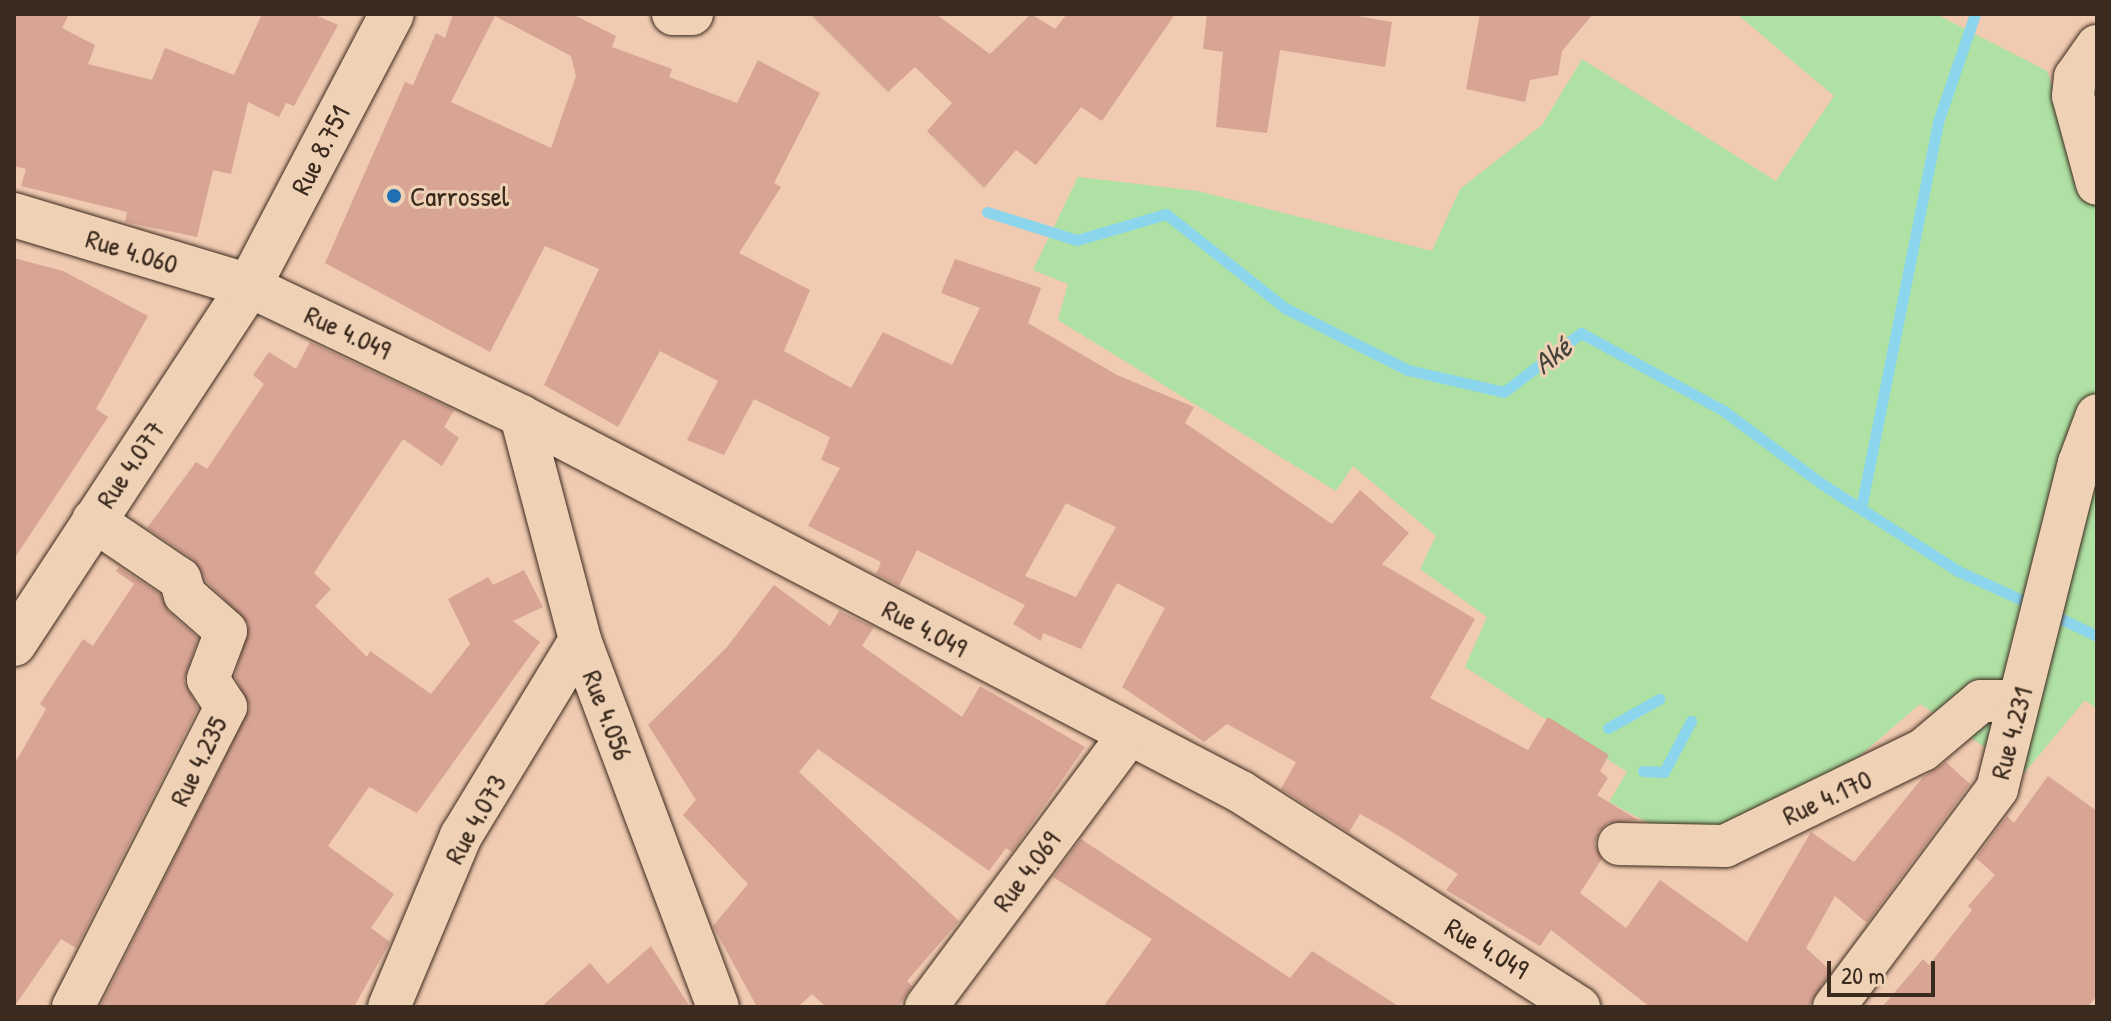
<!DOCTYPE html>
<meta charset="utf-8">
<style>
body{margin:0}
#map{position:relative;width:2111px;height:1021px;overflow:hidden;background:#f0cab1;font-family:"Patrick Hand",sans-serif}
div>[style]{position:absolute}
.green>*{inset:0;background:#aee1a3}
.stream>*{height:11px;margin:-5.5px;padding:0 5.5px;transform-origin:5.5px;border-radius:5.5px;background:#8cd6ed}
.building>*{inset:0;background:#d8a494}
.roads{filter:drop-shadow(0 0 2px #3b2a1e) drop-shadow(0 0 2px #3b2a1e)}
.street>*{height:42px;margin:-21px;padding:0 21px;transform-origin:21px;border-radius:21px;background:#efd2b5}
.secondary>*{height:44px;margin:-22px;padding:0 22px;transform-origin:22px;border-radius:22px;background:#efd2b5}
.dots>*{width:22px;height:22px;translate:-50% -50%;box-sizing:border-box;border:4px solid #efd2b5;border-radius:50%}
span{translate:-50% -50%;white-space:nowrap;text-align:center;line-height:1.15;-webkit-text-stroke:6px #efd2b5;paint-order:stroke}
.street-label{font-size:28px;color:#3b2a1e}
.poi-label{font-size:28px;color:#3b2a1e}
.left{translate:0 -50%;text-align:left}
.water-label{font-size:30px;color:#47443d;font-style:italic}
.frame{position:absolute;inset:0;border:16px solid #3b2a1e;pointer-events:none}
.scale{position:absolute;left:1827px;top:961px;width:108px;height:36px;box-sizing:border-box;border:4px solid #3b2a1e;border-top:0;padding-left:10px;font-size:24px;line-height:28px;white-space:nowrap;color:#3b2a1e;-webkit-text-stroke:6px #efd2b5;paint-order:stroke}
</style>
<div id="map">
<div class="green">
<i style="clip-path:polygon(1737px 14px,1936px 14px,2047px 71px,2097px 211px,2097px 709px,2085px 700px,2024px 773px,1920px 704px,1746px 854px,1714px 857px,1609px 802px,1627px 772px,1465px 667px,1487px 617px,1420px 569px,1436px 536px,1353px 466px,1336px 491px,1058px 320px,1068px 284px,1033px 270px,1078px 177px,1198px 191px,1432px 251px,1460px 189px,1542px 125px,1582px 59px,1776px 181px,1834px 96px)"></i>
</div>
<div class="stream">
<i style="left:987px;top:212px;width:94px;rotate:17.3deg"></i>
<i style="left:1077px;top:240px;width:93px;rotate:-16.3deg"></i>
<i style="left:1166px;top:214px;width:152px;rotate:38.3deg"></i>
<i style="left:1285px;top:308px;width:138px;rotate:26.8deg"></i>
<i style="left:1408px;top:370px;width:98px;rotate:12.9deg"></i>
<i style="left:1504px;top:392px;width:97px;rotate:-37.5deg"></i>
<i style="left:1581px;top:333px;width:163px;rotate:28.6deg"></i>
<i style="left:1724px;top:411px;width:122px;rotate:36.7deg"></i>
<i style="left:1822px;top:484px;width:161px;rotate:32.6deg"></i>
<i style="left:1958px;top:571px;width:85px;rotate:24.4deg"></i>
<i style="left:1861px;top:508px;width:394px;rotate:-78.7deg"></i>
<i style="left:1938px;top:122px;width:114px;rotate:-71.1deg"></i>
<i style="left:2051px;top:614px;width:51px;rotate:25.6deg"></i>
<i style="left:1608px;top:728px;width:59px;rotate:-29.6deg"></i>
<i style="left:1643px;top:771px;width:21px;rotate:3deg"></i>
<i style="left:1664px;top:772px;width:58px;rotate:-62.1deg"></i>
</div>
<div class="building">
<i style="clip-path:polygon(14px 14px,69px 14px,62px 28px,95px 45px,88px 64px,152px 80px,165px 48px,234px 75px,262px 14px,313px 14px,338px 25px,294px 106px,286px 103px,279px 117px,248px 102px,231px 174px,213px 170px,197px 237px,125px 222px,127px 212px,21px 186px,26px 169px,14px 166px)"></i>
<i style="clip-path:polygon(evenodd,453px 14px,572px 14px,616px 36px,612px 47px,672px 69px,669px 77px,737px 103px,758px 60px,820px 93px,774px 183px,781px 187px,739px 253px,810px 290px,784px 351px,851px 388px,883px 332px,952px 365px,980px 308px,941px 293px,955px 259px,1041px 288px,1028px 323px,1117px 375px,1194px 407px,1185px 423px,1332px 524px,1360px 490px,1409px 533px,1382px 564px,1475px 619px,1430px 698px,1528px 750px,1548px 717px,1609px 755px,1600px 771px,1608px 778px,1597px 795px,1638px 820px,1608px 823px,1599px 831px,1595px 844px,1602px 859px,1580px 893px,1626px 928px,1660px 880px,1747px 942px,1811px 832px,1854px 862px,1923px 777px,1946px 762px,1970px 784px,1867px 923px,1835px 896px,1806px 948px,1831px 971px,1808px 1007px,1650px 1007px,1551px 930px,1540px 946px,1446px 890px,1458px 874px,1389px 830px,1360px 814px,1349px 832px,1281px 789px,1296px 762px,1227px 724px,1204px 742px,1122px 687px,1165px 608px,1117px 583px,1081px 649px,1043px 633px,1041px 641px,1013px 624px,1025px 605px,917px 550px,899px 586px,876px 574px,881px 562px,808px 526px,840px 468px,821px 460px,830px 437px,754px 399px,724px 455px,687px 440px,718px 381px,660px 351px,618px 427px,544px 385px,599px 269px,545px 246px,490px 352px,325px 263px,405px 82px,413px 85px,436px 33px,445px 38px,453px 14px,495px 16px,571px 56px,576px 76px,551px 148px,451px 102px,495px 16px,453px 14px,1066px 503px,1116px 527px,1076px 597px,1025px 576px,1066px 503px)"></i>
<i style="clip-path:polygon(810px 14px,936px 14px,990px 54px,1031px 14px,1055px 29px,1067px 14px,1175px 14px,1102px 121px,1081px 107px,1036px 165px,1016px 150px,984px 188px,927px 131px,952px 103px,915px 67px,888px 92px)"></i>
<i style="clip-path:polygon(1207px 14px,1345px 14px,1392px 22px,1385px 67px,1280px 50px,1267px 133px,1216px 127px,1223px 52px,1203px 49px)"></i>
<i style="clip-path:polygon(1480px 14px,1593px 14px,1562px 51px,1558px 75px,1530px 80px,1525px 102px,1466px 89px)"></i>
<i style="clip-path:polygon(14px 258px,63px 271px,148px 316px,96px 409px,108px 417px,14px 559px)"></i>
<i style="clip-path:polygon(310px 342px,454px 410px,444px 427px,459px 438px,442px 466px,403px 439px,314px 573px,331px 589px,315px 606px,367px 657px,370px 651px,431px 694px,470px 644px,448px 599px,488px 577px,493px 585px,524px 570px,543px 607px,513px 621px,540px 642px,417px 813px,369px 787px,328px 846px,394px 894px,371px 928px,390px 942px,354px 1007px,100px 1007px,250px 707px,235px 676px,249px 624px,206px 581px,193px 559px,147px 528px,196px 462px,207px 469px,264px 384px,253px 375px,269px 352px,296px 369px)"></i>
<i style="clip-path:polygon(119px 567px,160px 594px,169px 612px,198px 638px,184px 681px,198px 708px,76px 948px,61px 939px,14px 1007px,14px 765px,46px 709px,40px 704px,83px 639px,93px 646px,134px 584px,116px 571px)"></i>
<i style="clip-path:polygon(774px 585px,830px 626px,839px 611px,874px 627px,862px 646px,962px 717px,980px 686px,1085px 747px,1012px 852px,1006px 848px,989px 871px,818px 749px,799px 772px,959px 921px,907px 981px,912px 986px,898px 1007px,826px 1007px,812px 994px,798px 1007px,757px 1007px,713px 926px,748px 884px,683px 815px,696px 800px,648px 725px,727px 647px)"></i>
<i style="clip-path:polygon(2048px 776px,2097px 811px,2097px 996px,2087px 1007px,1882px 1007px,1923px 959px,1929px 965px,1972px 910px,1968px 906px,1995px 875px,1976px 858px,2007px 816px,2014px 823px)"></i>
<i style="clip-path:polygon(1081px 839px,1290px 978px,1312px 951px,1400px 1007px,1103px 1007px,1152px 939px,1053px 877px)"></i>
<i style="clip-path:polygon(651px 946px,690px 1007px,541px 1007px,590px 963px,608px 984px)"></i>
</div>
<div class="roads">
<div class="street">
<i style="left:673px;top:14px;width:19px"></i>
<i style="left:2097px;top:46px;width:38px;rotate:125deg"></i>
<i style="left:2075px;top:77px;width:19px;rotate:96deg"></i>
<i style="left:2073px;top:96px;width:91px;rotate:74.7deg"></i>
<i style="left:249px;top:286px;width:301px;rotate:25.5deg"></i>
<i style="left:521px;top:416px;width:812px;rotate:27.57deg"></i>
<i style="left:1241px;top:792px;width:401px;rotate:32.5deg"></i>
<i style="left:521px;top:416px;width:232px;rotate:75.2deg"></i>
<i style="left:580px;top:640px;width:392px;rotate:69.4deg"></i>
<i style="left:1619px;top:844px;width:106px;rotate:1.1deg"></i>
<i style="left:1725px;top:846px;width:220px;rotate:-25.9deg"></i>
<i style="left:1923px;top:750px;width:76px;rotate:-40.2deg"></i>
<i style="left:1981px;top:701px;width:36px"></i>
<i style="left:73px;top:1007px;width:337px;rotate:-63deg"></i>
<i style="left:226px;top:707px;width:33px;rotate:-123deg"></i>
<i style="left:208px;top:679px;width:51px;rotate:-69.4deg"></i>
<i style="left:226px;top:631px;width:55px;rotate:-138.7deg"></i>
<i style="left:185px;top:595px;width:17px;rotate:-107deg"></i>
<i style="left:180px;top:579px;width:105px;rotate:-145.9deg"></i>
<i style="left:389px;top:1007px;width:186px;rotate:-67.2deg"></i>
<i style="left:461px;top:836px;width:229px;rotate:-58.7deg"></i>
<i style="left:926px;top:1007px;width:337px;rotate:-53.3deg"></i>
<i style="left:1834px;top:1007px;width:272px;rotate:-53.2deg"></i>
<i style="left:1997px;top:789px;width:336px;rotate:-75.9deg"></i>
<i style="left:2079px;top:463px;width:51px;rotate:-69.4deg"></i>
</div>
<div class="secondary">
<i style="left:14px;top:215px;width:245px;rotate:16.8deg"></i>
<i style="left:14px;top:644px;width:428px;rotate:-56.7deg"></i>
<i style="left:249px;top:286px;width:307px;rotate:-62.3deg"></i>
</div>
</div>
<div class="dots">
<i style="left:394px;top:196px;background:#1f6fb2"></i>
</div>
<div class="street-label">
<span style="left:320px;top:150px;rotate:-63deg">Rue 8.751</span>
<span style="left:132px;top:251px;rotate:17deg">Rue 4.060</span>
<span style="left:348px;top:332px;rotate:25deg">Rue 4.049</span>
<span style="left:130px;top:464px;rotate:-56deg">Rue 4.077</span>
<span style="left:925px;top:628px;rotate:28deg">Rue 4.049</span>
<span style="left:608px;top:715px;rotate:69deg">Rue 4.056</span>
<span style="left:2011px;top:733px;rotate:-75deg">Rue 4.231</span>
<span style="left:198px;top:761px;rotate:-64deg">Rue 4.235</span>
<span style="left:1827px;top:797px;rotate:-25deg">Rue 4.170</span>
<span style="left:475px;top:819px;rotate:-61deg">Rue 4.073</span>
<span style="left:1026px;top:871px;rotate:-53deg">Rue 4.069</span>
<span style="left:1487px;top:948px;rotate:31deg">Rue 4.049</span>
</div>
<div class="poi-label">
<span class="left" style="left:410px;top:196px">Carrossel</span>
</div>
<div class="water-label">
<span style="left:1552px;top:355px;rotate:-38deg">Aké</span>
</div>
<div class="frame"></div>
<div class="scale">20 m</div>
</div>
